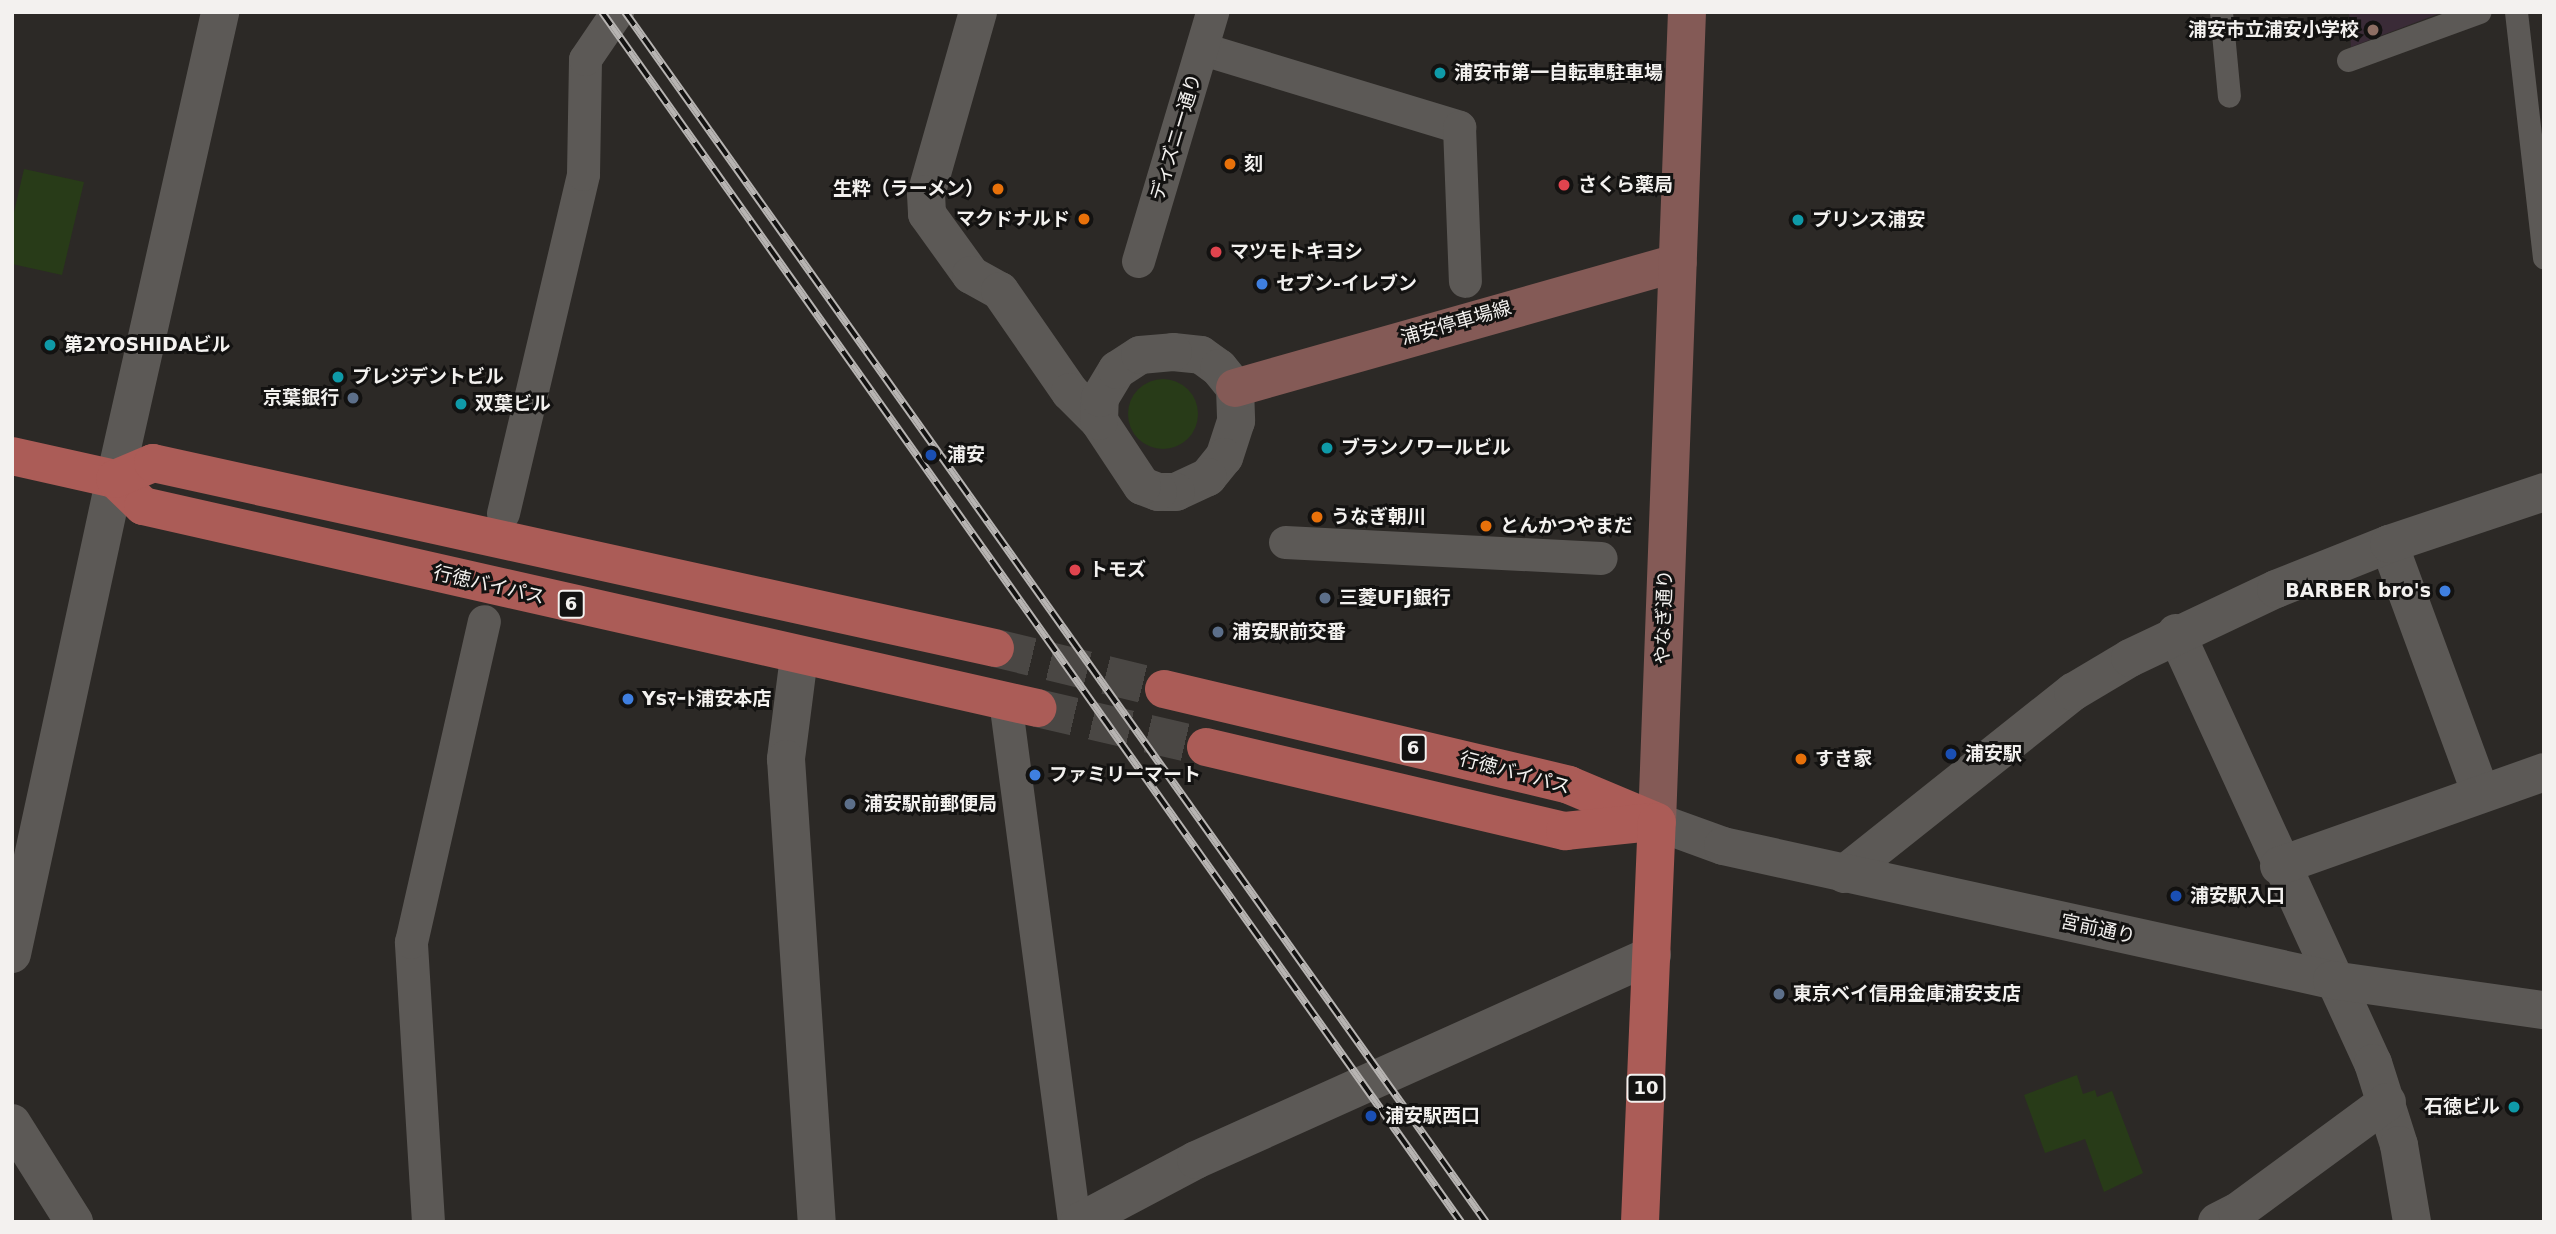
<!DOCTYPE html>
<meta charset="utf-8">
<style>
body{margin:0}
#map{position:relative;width:2556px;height:1234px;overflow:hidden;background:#2c2926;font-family:"DejaVu Sans","Noto Sans JP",sans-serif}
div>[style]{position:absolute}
.education>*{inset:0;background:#3a2b37}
.green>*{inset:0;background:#283b18}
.round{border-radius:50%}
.primary-tunnel>*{height:38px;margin-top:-19px;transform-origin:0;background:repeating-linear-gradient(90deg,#4a4744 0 38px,transparent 0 57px)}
.service>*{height:23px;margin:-11.5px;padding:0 11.5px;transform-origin:11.5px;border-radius:11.5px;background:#5c5956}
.pedestrian>*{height:33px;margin:-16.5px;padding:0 16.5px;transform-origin:16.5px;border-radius:16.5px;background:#5c5956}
.minor>*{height:38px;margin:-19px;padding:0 19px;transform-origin:19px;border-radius:19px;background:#5c5956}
.tertiary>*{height:38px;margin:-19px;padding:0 19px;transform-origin:19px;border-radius:19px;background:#5c5956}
.secondary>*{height:38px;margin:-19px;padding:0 19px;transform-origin:19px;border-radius:19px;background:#845a56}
.primary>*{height:38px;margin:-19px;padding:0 19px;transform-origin:19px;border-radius:19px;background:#ab5c57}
.rail>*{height:8px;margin-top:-4px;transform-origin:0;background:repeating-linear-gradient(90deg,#131211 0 16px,#b7b4b2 0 32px);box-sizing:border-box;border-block:2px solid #b7b4b2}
.dots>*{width:19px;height:19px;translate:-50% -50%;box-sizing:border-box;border:4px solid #131211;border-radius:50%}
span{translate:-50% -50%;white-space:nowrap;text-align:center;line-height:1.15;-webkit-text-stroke:6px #131211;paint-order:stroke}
.shield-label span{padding:2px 5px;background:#131211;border:2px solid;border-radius:5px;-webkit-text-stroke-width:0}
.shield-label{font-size:18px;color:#f3f1ef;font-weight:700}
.poi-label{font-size:19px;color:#f3f1ef;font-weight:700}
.right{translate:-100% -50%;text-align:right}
.left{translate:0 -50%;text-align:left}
.street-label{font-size:19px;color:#f3f1ef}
.frame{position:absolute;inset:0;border:14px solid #f3f1ef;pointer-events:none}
</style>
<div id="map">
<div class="education">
<i style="clip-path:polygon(2349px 12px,2443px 12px,2351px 47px)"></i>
</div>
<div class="green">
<i style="clip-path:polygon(24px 169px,84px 182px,62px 275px,12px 264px,12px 221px)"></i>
<i class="round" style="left:1128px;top:379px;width:70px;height:70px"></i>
<i style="clip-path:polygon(2077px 1075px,2083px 1094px,2095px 1090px,2097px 1097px,2112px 1091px,2143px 1173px,2104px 1192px,2085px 1139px,2045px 1153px,2024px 1095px)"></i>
</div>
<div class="primary-tunnel">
<i style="left:995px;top:648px;width:174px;rotate:13.6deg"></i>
<i style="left:1037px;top:708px;width:173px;rotate:13deg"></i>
</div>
<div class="service">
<i style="left:2221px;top:12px;width:84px;rotate:84.6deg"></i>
<i style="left:2516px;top:12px;width:247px;rotate:83.5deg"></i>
<i style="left:2348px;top:60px;width:140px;rotate:-20.1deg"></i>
</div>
<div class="pedestrian">
<i style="left:1203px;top:49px;width:268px;rotate:16.9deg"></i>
<i style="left:1459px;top:127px;width:154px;rotate:87.8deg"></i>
<i style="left:1138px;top:261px;width:260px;rotate:-73.4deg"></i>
<i style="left:503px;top:513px;width:348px;rotate:-76.7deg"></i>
<i style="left:583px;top:174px;width:115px;rotate:-89deg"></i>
<i style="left:585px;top:59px;width:57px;rotate:-55.8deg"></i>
<i style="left:1285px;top:542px;width:316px;rotate:2.9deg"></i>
<i style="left:1005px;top:700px;width:527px;rotate:82.47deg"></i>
<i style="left:428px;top:1222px;width:281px;rotate:-93.5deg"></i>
<i style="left:411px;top:942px;width:329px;rotate:-77.2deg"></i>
</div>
<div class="minor">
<i style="left:978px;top:12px;width:189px;rotate:105.9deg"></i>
<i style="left:926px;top:194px;width:20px;rotate:87deg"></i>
<i style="left:927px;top:214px;width:75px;rotate:54.2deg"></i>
<i style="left:971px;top:275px;width:33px;rotate:29deg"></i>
<i style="left:1000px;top:291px;width:123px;rotate:55.3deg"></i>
<i style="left:1070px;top:392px;width:41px;rotate:45deg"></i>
<i style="left:1173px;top:352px;width:28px;rotate:6deg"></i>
<i style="left:1201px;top:355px;width:22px;rotate:36deg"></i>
<i style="left:1219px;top:368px;width:26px;rotate:51deg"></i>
<i style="left:1235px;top:388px;width:33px;rotate:88deg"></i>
<i style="left:1236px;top:421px;width:38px;rotate:108deg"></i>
<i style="left:1224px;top:457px;width:26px;rotate:129deg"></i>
<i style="left:1208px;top:477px;width:35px;rotate:155deg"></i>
<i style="left:1176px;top:492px;width:18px;rotate:180deg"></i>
<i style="left:1158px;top:492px;width:17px;rotate:-159deg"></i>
<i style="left:1142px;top:486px;width:78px;rotate:-123.5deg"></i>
<i style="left:1099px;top:421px;width:23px;rotate:-88deg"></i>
<i style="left:1100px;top:398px;width:33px;rotate:-59deg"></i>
<i style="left:1117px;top:370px;width:27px;rotate:-33deg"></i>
<i style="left:1140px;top:355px;width:33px;rotate:-5deg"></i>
<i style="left:115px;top:479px;width:479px;rotate:-77.3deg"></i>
<i style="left:2389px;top:544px;width:266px;rotate:69.8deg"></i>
<i style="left:2176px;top:633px;width:473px;rotate:65.4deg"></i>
<i style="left:2373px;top:1063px;width:86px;rotate:72.4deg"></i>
<i style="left:2399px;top:1145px;width:78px;rotate:80.4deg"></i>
<i style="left:799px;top:657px;width:103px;rotate:97.3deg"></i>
<i style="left:786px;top:759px;width:464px;rotate:86.2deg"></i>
<i style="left:2279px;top:866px;width:281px;rotate:-19.5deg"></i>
<i style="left:1844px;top:874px;width:293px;rotate:-38.5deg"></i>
<i style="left:2073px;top:692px;width:66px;rotate:-30.8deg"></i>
<i style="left:2130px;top:658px;width:161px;rotate:-25.3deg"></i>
<i style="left:2276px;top:589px;width:122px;rotate:-21.7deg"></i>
<i style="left:2389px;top:544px;width:163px;rotate:-18.5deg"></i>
<i style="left:2217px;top:1222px;width:22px;rotate:-27deg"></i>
<i style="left:2237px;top:1212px;width:186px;rotate:-36.3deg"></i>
</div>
<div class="tertiary">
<i style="left:1657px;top:822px;width:70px;rotate:20deg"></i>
<i style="left:1723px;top:846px;width:624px;rotate:12.41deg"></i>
<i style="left:2332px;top:980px;width:214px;rotate:8.1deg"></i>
<i style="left:12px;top:954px;width:486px;rotate:-77.8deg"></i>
<i style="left:12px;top:1123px;width:117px;rotate:57.9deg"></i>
<i style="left:1079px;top:1222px;width:132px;rotate:-27.9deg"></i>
<i style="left:1196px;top:1160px;width:500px;rotate:-24.2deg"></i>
</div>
<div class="secondary">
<i style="left:1235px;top:388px;width:460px;rotate:-15.8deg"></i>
<i style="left:1657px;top:822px;width:811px;rotate:-87.88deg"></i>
</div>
<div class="primary">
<i style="left:12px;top:456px;width:106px;rotate:12.6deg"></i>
<i style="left:115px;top:479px;width:39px;rotate:44deg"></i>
<i style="left:143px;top:506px;width:917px;rotate:12.73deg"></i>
<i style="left:115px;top:479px;width:41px;rotate:-22.8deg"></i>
<i style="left:153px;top:463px;width:862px;rotate:12.39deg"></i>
<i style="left:1164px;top:689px;width:416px;rotate:13.3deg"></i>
<i style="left:1569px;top:785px;width:95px;rotate:22.8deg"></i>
<i style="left:1206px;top:747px;width:369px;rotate:13.2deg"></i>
<i style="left:1565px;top:831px;width:87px;rotate:-5.9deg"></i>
<i style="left:1640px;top:1222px;width:400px;rotate:-87.6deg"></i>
</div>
<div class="rail">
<i style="left:602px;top:12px;width:1484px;rotate:54.63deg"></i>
<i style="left:625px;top:12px;width:1485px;rotate:54.57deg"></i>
</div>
<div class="dots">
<i style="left:2373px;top:30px;background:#8d6e63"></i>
<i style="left:1440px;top:73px;background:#0f9aa8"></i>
<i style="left:1230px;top:164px;background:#e8710a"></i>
<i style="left:1564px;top:185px;background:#e0444e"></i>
<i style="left:998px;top:189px;background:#e8710a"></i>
<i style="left:1084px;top:219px;background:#e8710a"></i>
<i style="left:1798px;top:220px;background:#0f9aa8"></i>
<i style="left:1216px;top:252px;background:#e0444e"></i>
<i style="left:1262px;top:284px;background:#3f7fe0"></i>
<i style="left:50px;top:345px;background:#0f9aa8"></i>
<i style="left:338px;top:377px;background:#0f9aa8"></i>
<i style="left:353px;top:398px;background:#5c6f8a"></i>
<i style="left:461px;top:404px;background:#0f9aa8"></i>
<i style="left:1327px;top:448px;background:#0f9aa8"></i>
<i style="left:931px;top:455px;background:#1a4fb4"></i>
<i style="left:1317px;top:517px;background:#e8710a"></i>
<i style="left:1486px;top:526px;background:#e8710a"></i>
<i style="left:1075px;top:570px;background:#e0444e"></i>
<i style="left:2445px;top:591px;background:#3f7fe0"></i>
<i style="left:1325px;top:598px;background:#5c6f8a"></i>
<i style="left:1218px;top:632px;background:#5c6f8a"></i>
<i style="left:628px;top:699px;background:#3f7fe0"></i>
<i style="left:1951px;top:754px;background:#1a4fb4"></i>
<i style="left:1801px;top:759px;background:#e8710a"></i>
<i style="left:1035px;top:775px;background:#3f7fe0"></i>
<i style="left:850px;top:804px;background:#5c6f8a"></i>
<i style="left:2176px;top:896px;background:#1a4fb4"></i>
<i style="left:1779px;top:994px;background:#5c6f8a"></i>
<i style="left:2514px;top:1107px;background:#0f9aa8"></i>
<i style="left:1371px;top:1116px;background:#1a4fb4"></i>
</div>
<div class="shield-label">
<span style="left:571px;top:604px">6</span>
<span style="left:1413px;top:748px">6</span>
<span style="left:1646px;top:1088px">10</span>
</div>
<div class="poi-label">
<span class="right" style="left:2359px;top:30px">浦安市立浦安小学校</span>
<span class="left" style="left:1454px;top:73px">浦安市第一自転車駐車場</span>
<span class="left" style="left:1244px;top:164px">刻</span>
<span class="left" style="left:1578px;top:185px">さくら薬局</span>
<span class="right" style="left:984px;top:189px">生粋（ラーメン）</span>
<span class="right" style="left:1070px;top:219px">マクドナルド</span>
<span class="left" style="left:1812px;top:220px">プリンス浦安</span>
<span class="left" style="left:1230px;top:252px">マツモトキヨシ</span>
<span class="left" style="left:1276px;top:284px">セブン-イレブン</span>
<span class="left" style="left:64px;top:345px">第2YOSHIDAビル</span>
<span class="left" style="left:352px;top:377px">プレジデントビル</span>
<span class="right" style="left:339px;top:398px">京葉銀行</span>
<span class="left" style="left:475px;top:404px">双葉ビル</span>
<span class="left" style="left:1341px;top:448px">ブランノワールビル</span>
<span class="left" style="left:947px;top:455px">浦安</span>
<span class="left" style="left:1331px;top:517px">うなぎ朝川</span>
<span class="left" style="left:1500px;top:526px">とんかつやまだ</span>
<span class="left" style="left:1089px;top:570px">トモズ</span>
<span class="right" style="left:2431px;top:591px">BARBER bro's</span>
<span class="left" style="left:1339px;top:598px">三菱UFJ銀行</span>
<span class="left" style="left:1232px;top:632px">浦安駅前交番</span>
<span class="left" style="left:642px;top:699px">Ysﾏｰﾄ浦安本店</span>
<span class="left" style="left:1965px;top:754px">浦安駅</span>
<span class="left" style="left:1815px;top:759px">すき家</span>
<span class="left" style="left:1049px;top:775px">ファミリーマート</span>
<span class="left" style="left:864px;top:804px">浦安駅前郵便局</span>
<span class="left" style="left:2190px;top:896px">浦安駅入口</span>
<span class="left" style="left:1793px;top:994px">東京ベイ信用金庫浦安支店</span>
<span class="right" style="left:2500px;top:1107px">石徳ビル</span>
<span class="left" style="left:1385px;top:1116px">浦安駅西口</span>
</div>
<div class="street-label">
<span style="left:1176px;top:137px;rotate:-73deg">ディズニー通り</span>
<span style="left:1456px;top:323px;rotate:-16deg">浦安停車場線</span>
<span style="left:489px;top:585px;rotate:13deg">行徳バイパス</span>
<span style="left:1664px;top:617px;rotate:-88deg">やなぎ通り</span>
<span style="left:1515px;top:773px;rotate:15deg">行徳バイパス</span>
<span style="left:2098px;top:929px;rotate:12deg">宮前通り</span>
</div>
<div class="frame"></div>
</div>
